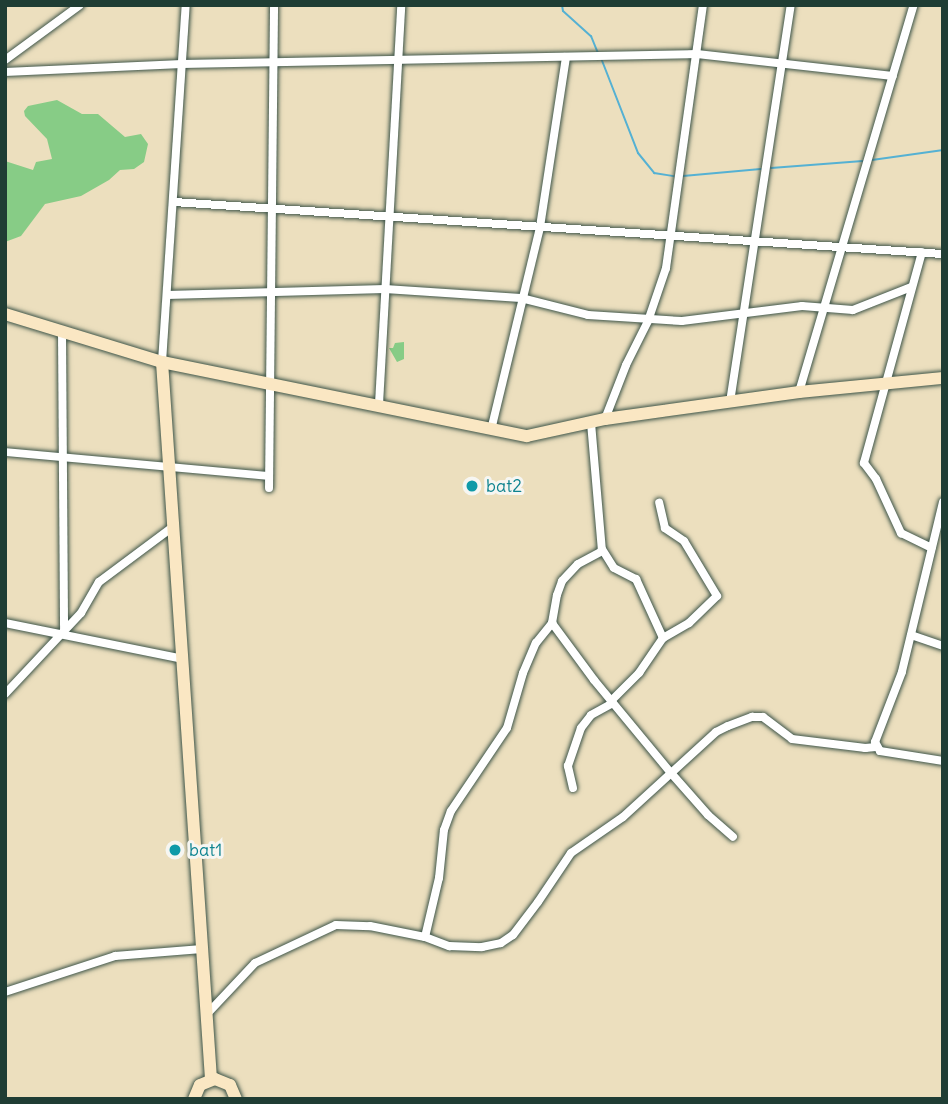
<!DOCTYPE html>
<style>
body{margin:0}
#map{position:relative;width:948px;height:1104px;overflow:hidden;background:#ecdfbe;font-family:Delius,sans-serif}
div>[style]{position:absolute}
.green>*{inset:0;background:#87cc86}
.stream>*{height:2px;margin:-1px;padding:0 1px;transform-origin:1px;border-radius:1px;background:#55b1d3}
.roads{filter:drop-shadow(0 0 2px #3e5549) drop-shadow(0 0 2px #3e5549)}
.street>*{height:8px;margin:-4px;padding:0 4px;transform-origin:4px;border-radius:4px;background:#fff}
.secondary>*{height:12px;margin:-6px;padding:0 6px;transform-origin:6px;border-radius:6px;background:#fae7c3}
.dots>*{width:19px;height:19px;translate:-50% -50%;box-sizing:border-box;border:4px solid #f6f6f2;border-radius:50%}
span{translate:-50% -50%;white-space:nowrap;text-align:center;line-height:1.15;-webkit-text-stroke:6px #f6f6f2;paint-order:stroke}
.culture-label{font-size:18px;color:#0d838f}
.left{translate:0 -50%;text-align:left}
.frame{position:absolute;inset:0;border:7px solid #1f3d34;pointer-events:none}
</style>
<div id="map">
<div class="green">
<i style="clip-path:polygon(57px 100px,82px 114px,98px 114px,125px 137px,141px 134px,148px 144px,144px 162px,134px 169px,120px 170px,109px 180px,81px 196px,45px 204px,21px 236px,5px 242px,5px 161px,33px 170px,36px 162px,52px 159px,47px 139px,25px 116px,24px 111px,28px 106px)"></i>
<i style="clip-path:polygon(404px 342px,404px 359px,397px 362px,389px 348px,393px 348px,395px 343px)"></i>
</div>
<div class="stream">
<i style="left:562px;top:5px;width:6px;rotate:81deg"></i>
<i style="left:563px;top:11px;width:38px;rotate:42deg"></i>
<i style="left:591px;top:36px;width:18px;rotate:68deg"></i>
<i style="left:601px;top:58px;width:102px;rotate:68.7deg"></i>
<i style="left:638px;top:153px;width:26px;rotate:51deg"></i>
<i style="left:654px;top:173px;width:20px;rotate:9deg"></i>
<i style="left:872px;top:160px;width:72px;rotate:-8deg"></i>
<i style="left:771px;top:168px;width:92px;rotate:-4.4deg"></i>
<i style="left:683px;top:176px;width:78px;rotate:-5.1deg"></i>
</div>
<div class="roads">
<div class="street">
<i style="left:5px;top:60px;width:93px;rotate:-36.3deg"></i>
<i style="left:5px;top:72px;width:177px;rotate:-2.6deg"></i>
<i style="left:182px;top:64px;width:515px;rotate:-1.11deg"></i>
<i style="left:697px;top:54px;width:197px;rotate:6.4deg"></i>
<i style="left:174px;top:202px;width:771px;rotate:3.87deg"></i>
<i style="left:922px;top:252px;width:219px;rotate:105.4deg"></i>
<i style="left:864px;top:463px;width:20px;rotate:53deg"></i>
<i style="left:876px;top:479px;width:60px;rotate:65.2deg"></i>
<i style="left:901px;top:533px;width:34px;rotate:26deg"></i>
<i style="left:167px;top:295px;width:218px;rotate:-1.6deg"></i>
<i style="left:385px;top:289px;width:136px;rotate:3.8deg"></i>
<i style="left:521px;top:298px;width:69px;rotate:14.2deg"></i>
<i style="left:588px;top:315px;width:94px;rotate:3.7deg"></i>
<i style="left:682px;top:321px;width:121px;rotate:-7.1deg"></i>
<i style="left:802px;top:306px;width:51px;rotate:4.5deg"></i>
<i style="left:853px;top:310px;width:62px;rotate:-21.6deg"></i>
<i style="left:62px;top:332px;width:302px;rotate:89.6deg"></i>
<i style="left:162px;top:362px;width:358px;rotate:-86.2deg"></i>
<i style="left:799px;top:392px;width:404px;rotate:-73.5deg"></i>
<i style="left:730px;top:402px;width:402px;rotate:-81.3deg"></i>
<i style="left:379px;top:404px;width:400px;rotate:-86.8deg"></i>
<i style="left:605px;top:419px;width:58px;rotate:-68.7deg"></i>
<i style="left:626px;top:365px;width:49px;rotate:-63.4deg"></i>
<i style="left:648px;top:321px;width:56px;rotate:-71.2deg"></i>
<i style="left:666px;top:268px;width:266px;rotate:-82deg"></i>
<i style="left:491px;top:430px;width:209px;rotate:-76.4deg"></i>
<i style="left:540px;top:227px;width:172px;rotate:-81.3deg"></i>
<i style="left:5px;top:452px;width:265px;rotate:5.2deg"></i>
<i style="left:269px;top:488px;width:483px;rotate:-89.4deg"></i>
<i style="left:943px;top:502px;width:175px;rotate:103.6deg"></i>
<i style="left:902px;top:672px;width:75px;rotate:111.1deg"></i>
<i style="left:875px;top:742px;width:10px;rotate:61deg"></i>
<i style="left:880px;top:751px;width:64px;rotate:9deg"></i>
<i style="left:602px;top:549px;width:22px;rotate:58deg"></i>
<i style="left:614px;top:568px;width:25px;rotate:27deg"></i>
<i style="left:636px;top:579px;width:65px;rotate:65.4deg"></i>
<i style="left:5px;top:623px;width:182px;rotate:11.4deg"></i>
<i style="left:552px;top:623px;width:71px;rotate:53.6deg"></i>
<i style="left:594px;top:680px;width:121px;rotate:50.4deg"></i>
<i style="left:671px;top:773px;width:56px;rotate:48.6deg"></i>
<i style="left:708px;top:815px;width:33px;rotate:41deg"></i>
<i style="left:911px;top:635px;width:34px;rotate:19deg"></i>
<i style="left:5px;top:694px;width:111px;rotate:-46.8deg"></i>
<i style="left:81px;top:613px;width:36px;rotate:-60deg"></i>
<i style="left:99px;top:582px;width:94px;rotate:-36.7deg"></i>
<i style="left:611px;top:701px;width:40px;rotate:-45deg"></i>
<i style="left:639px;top:673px;width:42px;rotate:-55.6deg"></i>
<i style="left:663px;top:638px;width:30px;rotate:-30deg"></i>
<i style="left:689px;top:623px;width:39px;rotate:-44deg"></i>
<i style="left:717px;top:596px;width:64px;rotate:-121deg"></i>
<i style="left:684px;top:541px;width:23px;rotate:-146deg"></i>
<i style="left:665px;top:528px;width:26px;rotate:-103deg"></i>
<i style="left:573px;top:788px;width:23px;rotate:-103deg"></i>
<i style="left:568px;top:766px;width:40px;rotate:-71.1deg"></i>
<i style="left:581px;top:728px;width:16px;rotate:-52deg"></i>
<i style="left:591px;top:715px;width:25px;rotate:-29deg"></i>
<i style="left:425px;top:937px;width:61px;rotate:-76.7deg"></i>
<i style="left:439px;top:878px;width:48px;rotate:-84.1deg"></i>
<i style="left:444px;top:830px;width:20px;rotate:-70deg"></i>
<i style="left:451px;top:811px;width:100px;rotate:-56deg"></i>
<i style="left:507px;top:728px;width:57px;rotate:-73.8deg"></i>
<i style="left:523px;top:673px;width:33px;rotate:-67deg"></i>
<i style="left:536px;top:643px;width:26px;rotate:-51deg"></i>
<i style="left:552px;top:623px;width:28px;rotate:-80deg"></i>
<i style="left:557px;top:595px;width:15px;rotate:-70deg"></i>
<i style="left:562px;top:581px;width:23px;rotate:-47deg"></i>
<i style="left:578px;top:564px;width:27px;rotate:-28deg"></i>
<i style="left:602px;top:551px;width:128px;rotate:-94.9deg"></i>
<i style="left:5px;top:992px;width:116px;rotate:-18.1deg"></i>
<i style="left:115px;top:956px;width:87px;rotate:-4.6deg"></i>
<i style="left:207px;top:1014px;width:70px;rotate:-46.7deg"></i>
<i style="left:255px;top:963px;width:89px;rotate:-25.1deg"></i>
<i style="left:336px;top:925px;width:34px;rotate:2deg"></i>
<i style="left:370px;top:926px;width:56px;rotate:11.3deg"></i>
<i style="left:425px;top:937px;width:26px;rotate:21deg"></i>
<i style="left:449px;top:946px;width:33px;rotate:2deg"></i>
<i style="left:482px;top:947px;width:19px;rotate:-12deg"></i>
<i style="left:501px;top:943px;width:14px;rotate:-34deg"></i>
<i style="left:513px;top:935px;width:41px;rotate:-52.9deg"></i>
<i style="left:538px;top:902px;width:59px;rotate:-56deg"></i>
<i style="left:571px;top:853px;width:63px;rotate:-34.7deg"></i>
<i style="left:623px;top:817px;width:126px;rotate:-42.4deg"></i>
<i style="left:716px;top:732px;width:13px;rotate:-27deg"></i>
<i style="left:728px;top:726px;width:26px;rotate:-21deg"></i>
<i style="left:752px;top:717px;width:11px"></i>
<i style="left:763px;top:717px;width:36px;rotate:37deg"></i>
<i style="left:792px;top:739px;width:74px;rotate:7deg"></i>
<i style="left:865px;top:748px;width:11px;rotate:-5deg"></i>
</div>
<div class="secondary">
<i style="left:5px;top:314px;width:164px;rotate:17deg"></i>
<i style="left:162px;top:362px;width:719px;rotate:86.09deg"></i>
<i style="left:162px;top:362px;width:372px;rotate:11.5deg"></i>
<i style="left:527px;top:436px;width:80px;rotate:-12.3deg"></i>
<i style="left:605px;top:419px;width:196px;rotate:-7.9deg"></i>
<i style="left:799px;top:392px;width:145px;rotate:-5.6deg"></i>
<i style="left:194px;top:1099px;width:15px;rotate:-67deg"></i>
<i style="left:200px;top:1085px;width:16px;rotate:-22deg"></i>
<i style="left:215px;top:1079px;width:16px;rotate:22deg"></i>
<i style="left:230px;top:1085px;width:15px;rotate:67deg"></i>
</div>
</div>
<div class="dots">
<i style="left:472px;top:486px;background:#0f9aa8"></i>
<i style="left:175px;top:850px;background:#0f9aa8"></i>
</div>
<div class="culture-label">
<span class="left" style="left:486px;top:486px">bat2</span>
<span class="left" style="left:189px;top:850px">bat1</span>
</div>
<div class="frame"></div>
</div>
